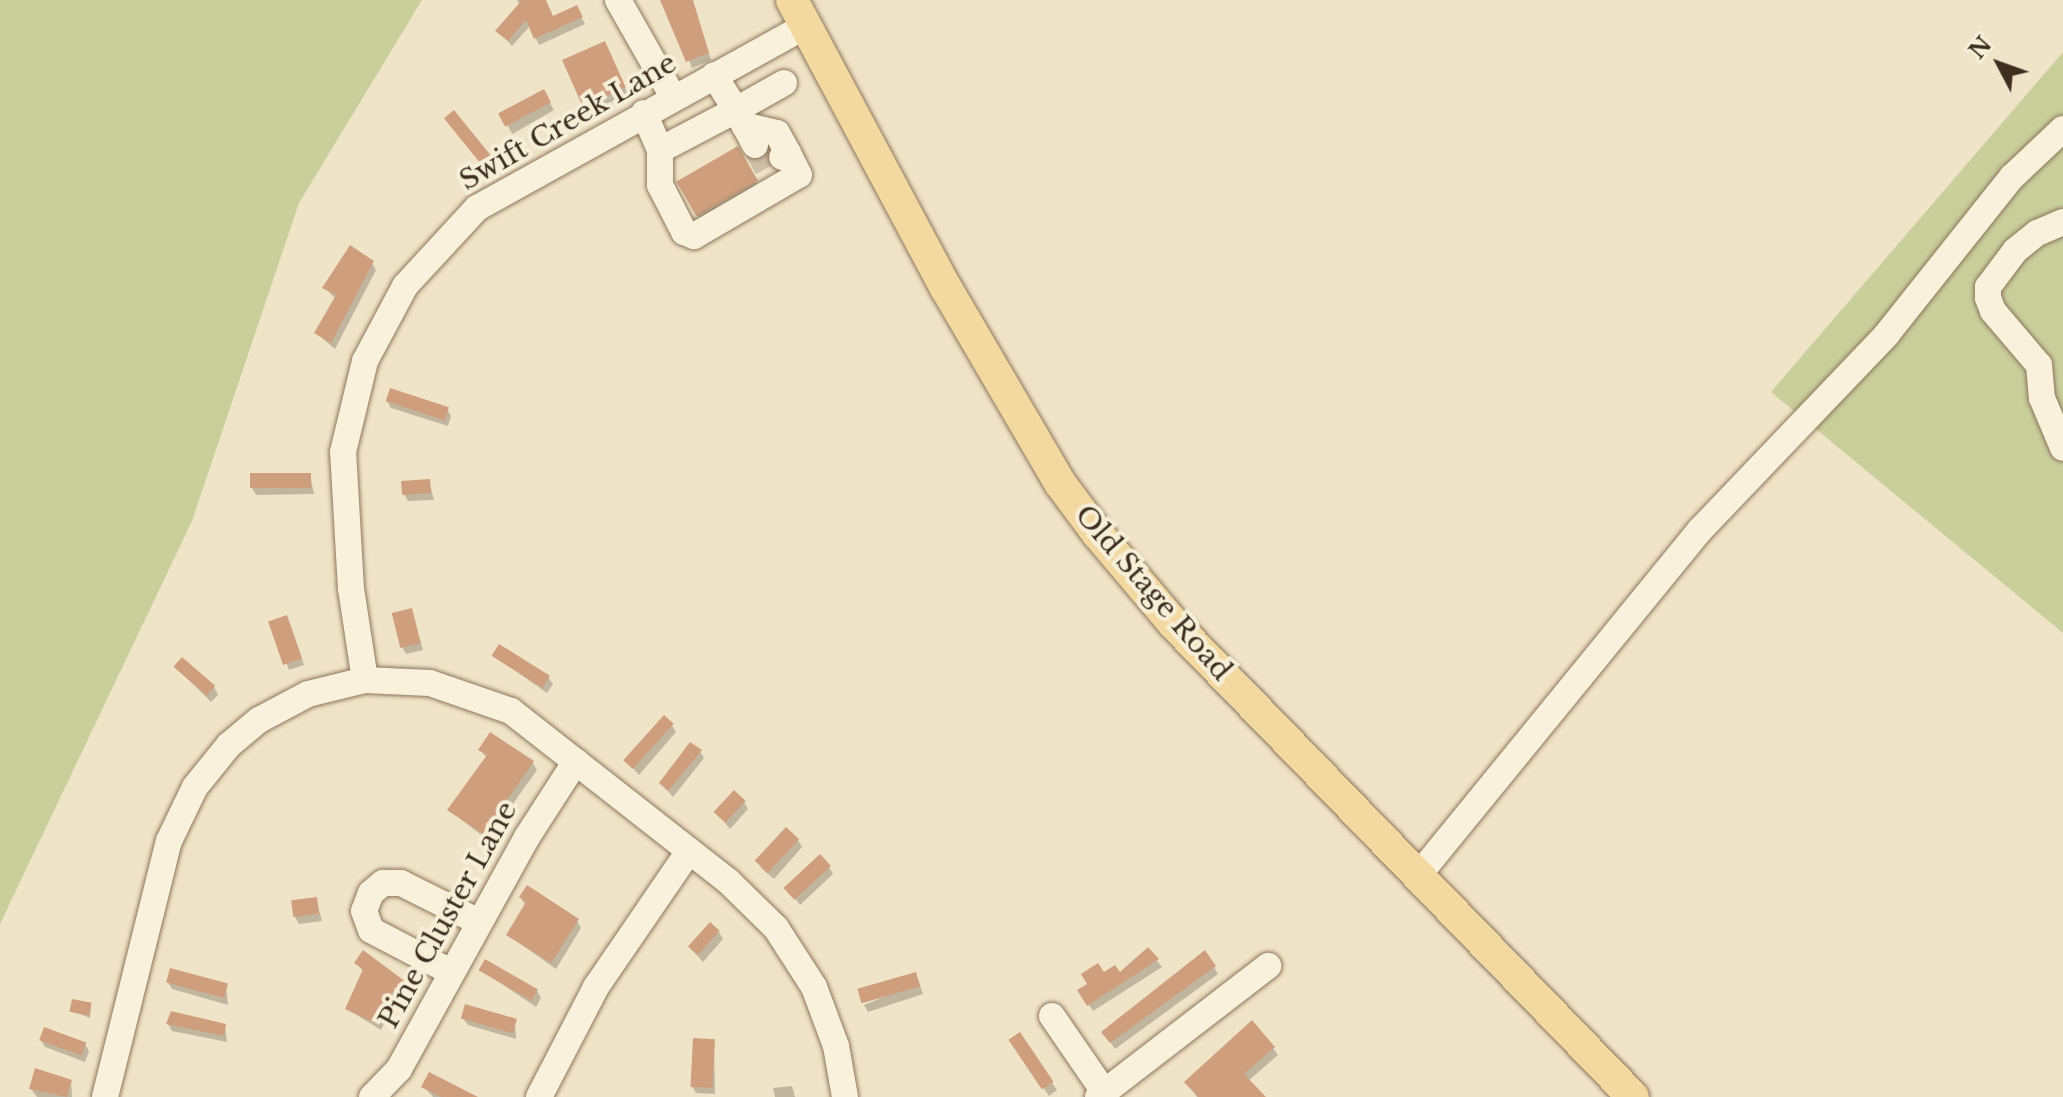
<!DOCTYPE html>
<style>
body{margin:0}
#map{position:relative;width:2063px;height:1097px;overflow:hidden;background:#f0e4c8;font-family:"Libre Baskerville",serif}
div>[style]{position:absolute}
.green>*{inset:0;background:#c9cf9b}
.shadow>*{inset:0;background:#0003;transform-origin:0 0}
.building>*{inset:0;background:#cf9f7d;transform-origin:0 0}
.minor-tunnel>*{height:26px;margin-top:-13px;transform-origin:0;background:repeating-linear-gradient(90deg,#ccc0a6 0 26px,transparent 0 39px)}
.roads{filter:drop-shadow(0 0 2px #8d765c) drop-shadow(0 0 2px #8d765c)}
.minor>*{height:26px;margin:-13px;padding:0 13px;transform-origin:13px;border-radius:13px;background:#faf1dc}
.major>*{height:32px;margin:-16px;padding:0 16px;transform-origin:16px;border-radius:16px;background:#f3d9a0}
span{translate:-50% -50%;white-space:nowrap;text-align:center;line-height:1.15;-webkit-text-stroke:8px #f7eed8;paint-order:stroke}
.street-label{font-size:28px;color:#3d2e20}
.north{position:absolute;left:1959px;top:24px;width:80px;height:80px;-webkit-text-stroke:6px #f7eed8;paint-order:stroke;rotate:311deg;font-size:22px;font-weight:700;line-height:32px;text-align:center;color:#3d2e20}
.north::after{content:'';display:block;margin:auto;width:28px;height:36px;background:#3d2e20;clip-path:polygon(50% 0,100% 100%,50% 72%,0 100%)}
</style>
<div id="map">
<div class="green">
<i style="clip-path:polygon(0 0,422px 0,299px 203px,192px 521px,0 924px)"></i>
<i style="clip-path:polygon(2063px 52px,2063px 633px,1771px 392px)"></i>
</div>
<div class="shadow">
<i style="clip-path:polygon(517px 0,545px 0,553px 18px,576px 8px,585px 24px,539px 45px,530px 26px,512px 46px,498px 31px,520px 6px)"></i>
<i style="clip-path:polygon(667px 0,691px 0,711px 60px,692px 68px)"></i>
<i style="clip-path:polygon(608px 51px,629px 95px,592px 114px,564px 62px)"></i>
<i style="left:543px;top:91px;width:22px;height:48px;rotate:60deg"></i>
<i style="clip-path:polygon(451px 125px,494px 161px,498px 168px,490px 174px)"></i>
<i style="left:737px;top:149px;width:51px;height:67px;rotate:60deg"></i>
<i style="clip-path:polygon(372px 263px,376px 270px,335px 349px,316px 333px,336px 299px,325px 288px)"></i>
<i style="clip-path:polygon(387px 401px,447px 409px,451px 416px,448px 426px,391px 408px)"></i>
<i style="clip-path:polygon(310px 475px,314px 494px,256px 495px,252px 488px)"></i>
<i style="clip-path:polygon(429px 481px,434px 500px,408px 501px,404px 494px)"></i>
<i style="clip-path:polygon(411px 610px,423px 650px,406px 654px,402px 647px)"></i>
<i style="clip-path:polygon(271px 623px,290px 624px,304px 665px,289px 670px)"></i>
<i style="clip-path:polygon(494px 656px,548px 677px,553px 684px,547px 693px)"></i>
<i style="clip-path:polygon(176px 667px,214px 687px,218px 695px,211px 702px)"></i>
<i style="clip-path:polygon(672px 725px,676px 732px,639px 775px,627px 761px)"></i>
<i style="clip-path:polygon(480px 750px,533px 763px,537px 770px,495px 829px,499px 835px,493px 844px,449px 810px,487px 758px)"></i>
<i style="clip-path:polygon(700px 751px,704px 758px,673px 797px,661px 783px)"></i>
<i style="clip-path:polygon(744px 802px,748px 809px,730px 829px,716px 812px)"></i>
<i style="clip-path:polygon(798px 840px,802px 847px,774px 879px,762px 869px,758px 862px)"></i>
<i style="clip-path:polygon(829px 867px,833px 874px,800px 905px,787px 888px)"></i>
<i style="clip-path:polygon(521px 898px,577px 921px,581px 928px,556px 969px,508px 935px,525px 905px)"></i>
<i style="clip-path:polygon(316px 899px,322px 921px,299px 924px,295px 917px)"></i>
<i style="clip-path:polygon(719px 932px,723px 939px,703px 962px,690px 947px)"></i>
<i style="clip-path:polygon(1148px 949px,1162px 967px,1093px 1011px,1080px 991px,1104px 975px,1119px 976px)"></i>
<i style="clip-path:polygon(356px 963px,404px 983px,409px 990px,402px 1000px,397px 997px,381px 1030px,347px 1009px,364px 972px)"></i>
<i style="clip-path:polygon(1214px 967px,1218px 974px,1115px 1049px,1108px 1039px)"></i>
<i style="clip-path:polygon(481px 970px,537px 991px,541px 998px,536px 1007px)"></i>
<i style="clip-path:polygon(168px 982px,226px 986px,228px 1005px,172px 989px)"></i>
<i style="clip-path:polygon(919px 982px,923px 994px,868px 1012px,864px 1005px)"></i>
<i style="clip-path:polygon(91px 1005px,90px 1018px,71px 1011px)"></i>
<i style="clip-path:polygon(463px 1018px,515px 1021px,516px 1039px,468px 1025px)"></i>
<i style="clip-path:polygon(168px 1024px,225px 1026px,227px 1042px,172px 1031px)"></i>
<i style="clip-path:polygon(1020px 1035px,1057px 1090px,1049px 1096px,1016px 1048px)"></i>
<i style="clip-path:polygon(41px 1040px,85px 1044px,89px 1051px,85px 1062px,45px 1047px)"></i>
<i style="clip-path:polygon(714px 1041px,715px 1094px,696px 1093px,692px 1086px)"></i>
<i style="clip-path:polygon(1273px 1048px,1278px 1055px,1248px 1081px,1262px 1097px,1197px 1097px,1186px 1082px)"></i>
<i style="clip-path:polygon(71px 1081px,72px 1097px,37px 1097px,31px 1089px)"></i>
<i style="clip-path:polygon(792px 1086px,795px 1097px,775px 1097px,773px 1088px)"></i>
<i style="clip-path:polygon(424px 1087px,473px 1097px,433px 1097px)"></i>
</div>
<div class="building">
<i style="clip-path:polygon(522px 0,546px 0,553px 16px,577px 5px,583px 17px,534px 39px,526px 20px,508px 41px,495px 31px)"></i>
<i style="clip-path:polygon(660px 0,693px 0,709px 53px,686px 62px)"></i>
<i style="left:605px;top:41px;width:51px;height:47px;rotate:66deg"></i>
<i style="left:544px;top:89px;width:15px;height:52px;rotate:62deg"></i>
<i style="left:454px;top:110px;width:65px;height:13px;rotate:51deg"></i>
<i style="left:738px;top:146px;width:40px;height:71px;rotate:60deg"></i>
<i style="clip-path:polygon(350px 245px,374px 261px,331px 343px,314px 333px,336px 295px,322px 288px)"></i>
<i style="left:390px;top:388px;width:62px;height:14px;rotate:18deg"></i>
<i style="left:311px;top:473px;width:15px;height:61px;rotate:90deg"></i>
<i style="left:430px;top:479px;width:14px;height:29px;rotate:86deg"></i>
<i style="left:412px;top:608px;width:36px;height:21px;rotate:76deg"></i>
<i style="left:287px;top:615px;width:46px;height:20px;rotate:71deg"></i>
<i style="left:499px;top:644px;width:60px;height:14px;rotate:32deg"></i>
<i style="left:182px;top:657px;width:44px;height:13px;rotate:41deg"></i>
<i style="left:664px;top:715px;width:13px;height:61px;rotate:42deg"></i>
<i style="clip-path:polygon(490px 732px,534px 761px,491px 823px,496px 827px,489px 838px,447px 810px,487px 755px,478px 750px)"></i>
<i style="clip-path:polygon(690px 742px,702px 750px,668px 791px,659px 783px)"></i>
<i style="left:734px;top:790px;width:16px;height:30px;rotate:43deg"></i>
<i style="left:786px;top:827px;width:18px;height:46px;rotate:43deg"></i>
<i style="left:820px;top:854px;width:16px;height:50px;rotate:47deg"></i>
<i style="clip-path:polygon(527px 885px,579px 919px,551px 963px,506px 935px,526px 902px,519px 897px)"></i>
<i style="left:317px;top:897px;width:17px;height:26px;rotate:83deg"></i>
<i style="left:710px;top:922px;width:13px;height:33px;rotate:42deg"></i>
<i style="clip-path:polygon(1148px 947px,1159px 959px,1087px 1006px,1077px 990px,1087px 984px,1081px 974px,1098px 963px,1104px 972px,1115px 965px,1120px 972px)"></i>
<i style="clip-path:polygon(363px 950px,406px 982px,397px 994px,393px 991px,377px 1024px,345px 1009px,363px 969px,354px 963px)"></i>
<i style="clip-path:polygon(1205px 950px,1216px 966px,1110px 1043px,1101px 1032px)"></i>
<i style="left:485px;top:959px;width:61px;height:13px;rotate:30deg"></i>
<i style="left:170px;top:968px;width:60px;height:15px;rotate:15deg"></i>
<i style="left:916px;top:972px;width:15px;height:61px;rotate:74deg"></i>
<i style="left:72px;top:999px;width:20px;height:13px;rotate:11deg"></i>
<i style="left:465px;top:1004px;width:54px;height:15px;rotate:16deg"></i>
<i style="clip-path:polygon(171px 1011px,226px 1024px,224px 1036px,166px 1024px)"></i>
<i style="clip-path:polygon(1252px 1020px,1275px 1047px,1244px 1074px,1266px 1097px,1198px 1097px,1184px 1082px)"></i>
<i style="left:44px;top:1027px;width:45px;height:14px;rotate:20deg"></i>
<i style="left:1020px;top:1032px;width:60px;height:14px;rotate:56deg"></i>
<i style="left:693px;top:1038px;width:22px;height:49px;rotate:3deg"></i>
<i style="clip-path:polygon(35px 1068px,72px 1080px,67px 1097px,29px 1089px)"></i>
<i style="clip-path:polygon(429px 1072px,478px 1097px,441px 1097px,421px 1087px)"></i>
</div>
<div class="minor-tunnel">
<i style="left:755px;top:145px;width:40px;rotate:62deg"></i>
</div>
<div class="roads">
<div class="minor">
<i style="left:618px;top:0;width:112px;rotate:60.4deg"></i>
<i style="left:644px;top:113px;width:40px;rotate:66.6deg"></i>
<i style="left:660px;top:150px;width:86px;rotate:-27.8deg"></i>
<i style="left:736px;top:110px;width:41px;rotate:-122.2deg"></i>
<i style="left:744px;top:125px;width:34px;rotate:14deg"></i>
<i style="left:777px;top:133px;width:23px;rotate:61deg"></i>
<i style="left:788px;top:153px;width:7px;rotate:146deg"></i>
<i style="left:755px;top:145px;width:40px;rotate:-118deg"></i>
<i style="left:736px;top:110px;width:55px;rotate:-29.4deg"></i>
<i style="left:660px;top:150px;width:35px;rotate:90deg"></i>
<i style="left:660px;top:185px;width:53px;rotate:62.9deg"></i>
<i style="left:684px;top:232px;width:11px;rotate:22deg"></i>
<i style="left:694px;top:236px;width:121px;rotate:-30.2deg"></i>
<i style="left:799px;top:175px;width:25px;rotate:-117deg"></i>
<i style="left:2063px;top:222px;width:28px;rotate:157deg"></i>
<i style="left:2037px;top:233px;width:28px;rotate:141deg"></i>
<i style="left:2015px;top:251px;width:45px;rotate:126.9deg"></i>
<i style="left:1988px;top:287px;width:11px;rotate:90deg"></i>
<i style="left:1988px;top:298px;width:14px;rotate:69deg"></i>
<i style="left:1993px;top:311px;width:71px;rotate:49.6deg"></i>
<i style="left:2039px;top:365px;width:33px;rotate:85deg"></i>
<i style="left:2042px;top:398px;width:54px;rotate:67.2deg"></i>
<i style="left:365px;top:680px;width:92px;rotate:-98.7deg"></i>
<i style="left:351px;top:589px;width:137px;rotate:-93.3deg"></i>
<i style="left:343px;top:452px;width:94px;rotate:-76.4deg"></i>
<i style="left:365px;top:361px;width:85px;rotate:-61.9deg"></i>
<i style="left:405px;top:286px;width:106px;rotate:-47.3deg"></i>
<i style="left:477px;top:208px;width:375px;rotate:-29deg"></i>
<i style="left:1417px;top:877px;width:448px;rotate:-50.8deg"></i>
<i style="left:1700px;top:530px;width:271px;rotate:-46.3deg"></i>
<i style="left:1887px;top:334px;width:201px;rotate:-51.5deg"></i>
<i style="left:2012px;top:177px;width:70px;rotate:-43.3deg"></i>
<i style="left:451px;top:972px;width:90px;rotate:-152.3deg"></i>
<i style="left:371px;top:930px;width:20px;rotate:-110deg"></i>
<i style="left:364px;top:911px;width:19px;rotate:-69deg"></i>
<i style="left:371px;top:893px;width:16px;rotate:-40deg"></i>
<i style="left:383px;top:883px;width:18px"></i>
<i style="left:401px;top:883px;width:87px;rotate:26.6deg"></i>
<i style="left:1052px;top:1016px;width:93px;rotate:55.5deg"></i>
<i style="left:105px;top:1097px;width:264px;rotate:-76deg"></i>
<i style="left:169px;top:841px;width:60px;rotate:-64.3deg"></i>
<i style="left:195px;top:787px;width:54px;rotate:-51deg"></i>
<i style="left:229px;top:745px;width:39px;rotate:-40deg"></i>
<i style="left:259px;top:720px;width:55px;rotate:-28deg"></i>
<i style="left:308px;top:694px;width:59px;rotate:-13.8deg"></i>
<i style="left:365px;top:680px;width:65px;rotate:2.6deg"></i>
<i style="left:430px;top:683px;width:86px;rotate:19.1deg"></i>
<i style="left:511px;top:711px;width:276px;rotate:38.1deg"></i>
<i style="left:728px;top:881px;width:67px;rotate:44.4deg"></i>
<i style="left:776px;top:928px;width:70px;rotate:57.2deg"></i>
<i style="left:814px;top:987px;width:63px;rotate:69.6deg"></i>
<i style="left:836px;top:1046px;width:52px;rotate:80deg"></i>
<i style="left:372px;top:1097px;width:39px;rotate:-46deg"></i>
<i style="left:399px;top:1069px;width:265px;rotate:-61.1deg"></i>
<i style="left:527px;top:837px;width:90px;rotate:-57.2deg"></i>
<i style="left:539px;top:1097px;width:124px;rotate:-62.6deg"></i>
<i style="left:596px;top:987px;width:165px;rotate:-55.6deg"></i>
<i style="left:1098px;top:1097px;width:215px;rotate:-37.6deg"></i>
</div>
<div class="major">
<i style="left:792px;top:0;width:327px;rotate:61.9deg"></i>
<i style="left:946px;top:288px;width:226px;rotate:59.7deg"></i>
<i style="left:1060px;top:483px;width:64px;rotate:53.3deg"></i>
<i style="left:1098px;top:534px;width:118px;rotate:49.8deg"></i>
<i style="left:1174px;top:624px;width:659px;rotate:45.86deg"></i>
</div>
</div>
<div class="street-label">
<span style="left:568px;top:122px;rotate:-30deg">Swift Creek Lane</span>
<span style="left:1153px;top:593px;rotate:49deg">Old Stage Road</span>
<span style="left:448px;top:915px;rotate:-61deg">Pine Cluster Lane</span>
</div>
<div class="north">N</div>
</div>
